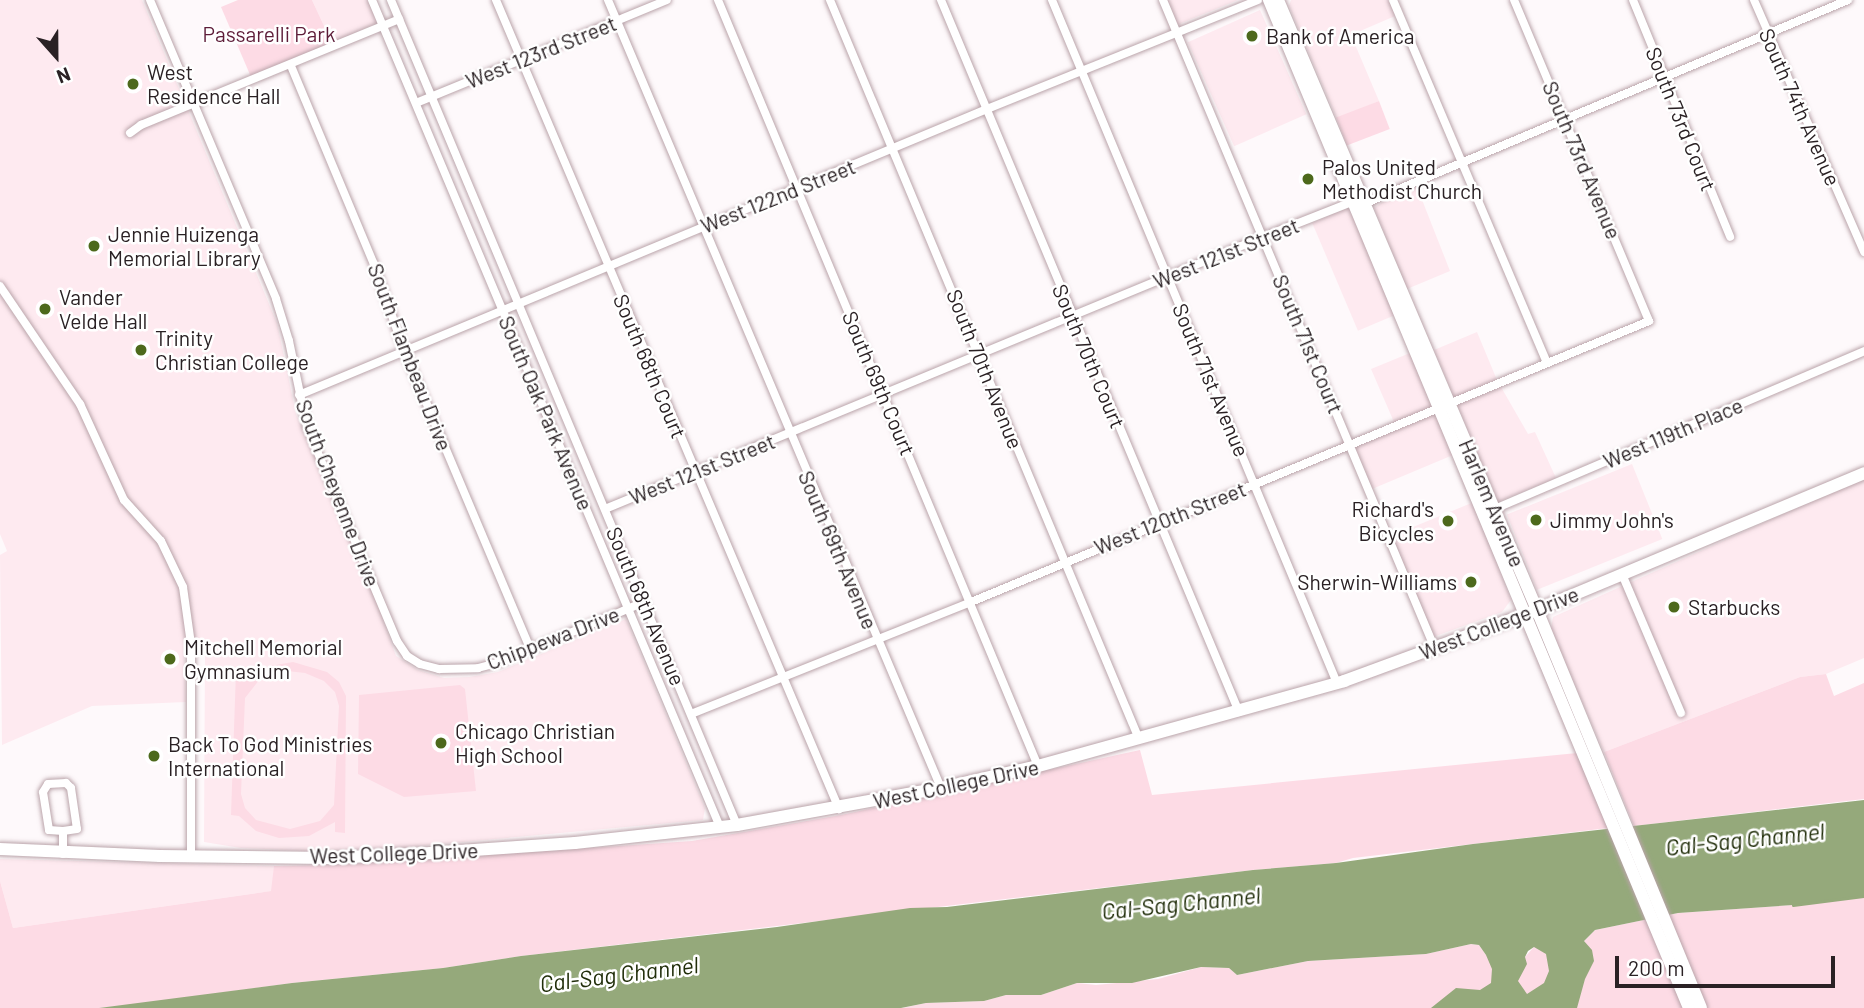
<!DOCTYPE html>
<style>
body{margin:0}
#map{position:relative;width:1864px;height:1008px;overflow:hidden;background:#fef9fb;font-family:Barlow,sans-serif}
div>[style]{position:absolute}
.built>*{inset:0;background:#feeaf0;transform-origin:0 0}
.green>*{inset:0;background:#fddbe5;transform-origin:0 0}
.water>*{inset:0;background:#95a97b}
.stream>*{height:2.5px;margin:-1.25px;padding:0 1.25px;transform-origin:1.25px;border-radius:1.25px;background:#95a97b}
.roads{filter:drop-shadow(0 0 2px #baa4aa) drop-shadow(0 0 2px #baa4aa)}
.minor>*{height:8px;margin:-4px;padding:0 4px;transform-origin:4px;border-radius:4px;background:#fff}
.primary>*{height:12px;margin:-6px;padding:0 6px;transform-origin:6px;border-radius:6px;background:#fff}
.dots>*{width:19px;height:19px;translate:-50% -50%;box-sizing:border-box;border:4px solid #fff;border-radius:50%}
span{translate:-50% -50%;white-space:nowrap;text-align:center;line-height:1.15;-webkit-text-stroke:5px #fff;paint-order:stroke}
.park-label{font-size:21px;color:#5e1d39}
.poi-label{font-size:21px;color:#2a2124}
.left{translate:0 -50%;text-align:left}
.right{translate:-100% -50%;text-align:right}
.street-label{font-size:21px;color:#2a2124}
.water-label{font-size:23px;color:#212e0a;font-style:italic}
.north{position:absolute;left:21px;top:21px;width:70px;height:70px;-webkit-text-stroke:5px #fff;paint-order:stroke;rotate:159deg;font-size:19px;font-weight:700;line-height:28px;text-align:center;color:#2a2124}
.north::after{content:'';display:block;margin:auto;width:24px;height:32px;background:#2a2124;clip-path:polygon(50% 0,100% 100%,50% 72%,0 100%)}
.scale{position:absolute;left:1615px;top:956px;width:220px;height:32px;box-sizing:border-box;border:4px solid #2a2124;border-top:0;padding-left:9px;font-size:21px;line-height:24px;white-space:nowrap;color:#2a2124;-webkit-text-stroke:5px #fff;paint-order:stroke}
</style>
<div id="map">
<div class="built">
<i style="clip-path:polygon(0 0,142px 0,277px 323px,296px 414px,371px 586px,396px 656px,418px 670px,444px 678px,469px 677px,498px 672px,626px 619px,705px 808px,703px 820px,397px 848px,305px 851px,241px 848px,204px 842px,205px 651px,184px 650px,186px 702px,92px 706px,2px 745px,0 555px,7px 551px,0 534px)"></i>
<i style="clip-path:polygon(312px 0,368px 0,377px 23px,332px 43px)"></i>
<i style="clip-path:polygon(1167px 0,1238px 0,1177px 25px)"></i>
<i style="clip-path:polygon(1291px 0,1389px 0,1395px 16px,1351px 35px,1379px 101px,1337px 119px,1289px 6px)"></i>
<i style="left:1260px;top:10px;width:114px;height:79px;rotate:66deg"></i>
<i style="clip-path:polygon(1417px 187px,1450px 271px,1407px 289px,1374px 208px,1393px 195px)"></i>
<i style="left:1350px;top:207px;width:117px;height:41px;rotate:67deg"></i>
<i style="clip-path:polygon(1477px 332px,1497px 380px,1528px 434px,1535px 432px,1556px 478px,1498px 502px,1434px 350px)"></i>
<i style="clip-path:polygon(1410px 353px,1453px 455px,1372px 489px,1354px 447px,1397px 429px,1371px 369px)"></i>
<i style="left:1632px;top:464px;width:81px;height:135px;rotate:68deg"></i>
<i style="clip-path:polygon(1864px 478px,1864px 658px,1826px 674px,1800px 677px,1604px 752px,1551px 630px,1553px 617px)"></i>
<i style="clip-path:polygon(1474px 502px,1511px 600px,1502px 612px,1433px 637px,1391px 536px)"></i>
<i style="clip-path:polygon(0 859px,274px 866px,274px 874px,272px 891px,13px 928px,0 881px)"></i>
</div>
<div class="green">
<i style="clip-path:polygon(238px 0,312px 0,332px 43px,251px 77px,221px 7px)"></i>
<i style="left:1379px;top:101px;width:30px;height:46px;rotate:69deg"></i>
<i style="clip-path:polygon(evenodd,293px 662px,327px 672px,339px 682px,346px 696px,345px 833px,335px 832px,335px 822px,309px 836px,279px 838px,256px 831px,239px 816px,231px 815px,236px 671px,245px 671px,245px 679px,264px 667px,293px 662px,287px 671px,305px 673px,324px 681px,335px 692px,339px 706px,334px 805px,320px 821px,290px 829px,256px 820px,245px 808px,241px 794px,245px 698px,260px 679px,287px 671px)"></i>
<i style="clip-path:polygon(1826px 674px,1834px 696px,1864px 683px,1864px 799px,1634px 826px,1604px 752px,1800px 677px)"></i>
<i style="clip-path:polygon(460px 685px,465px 689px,476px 791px,404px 797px,358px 774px,359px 695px)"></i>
<i style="clip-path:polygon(1140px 750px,1152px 795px,1577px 753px,1608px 828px,1353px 858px,1336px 863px,1253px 870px,521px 956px,443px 968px,292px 983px,139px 1004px,99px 1008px,0 1008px,0 881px,13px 928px,271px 891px,274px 866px,336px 865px,692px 841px,841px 815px)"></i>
<i style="clip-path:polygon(1864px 896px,1864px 1008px,902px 1008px,926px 1003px,984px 1001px,1006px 995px,1041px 995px,1077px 983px,1096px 985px,1158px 979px,1201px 967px,1229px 968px,1237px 975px,1308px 961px,1426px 954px,1471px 944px,1479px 945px,1486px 955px,1525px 957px,1534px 947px,1541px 948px,1546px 954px,1586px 945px,1584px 941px,1595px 930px,1678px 913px,1793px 905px)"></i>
</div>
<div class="water">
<i style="clip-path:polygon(evenodd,1864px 800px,1864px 896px,1793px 905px,1678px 913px,1595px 930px,1584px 941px,1592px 950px,1594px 961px,1585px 979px,1577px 1008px,1431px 1008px,1456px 988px,1480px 990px,1491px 983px,1492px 969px,1486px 955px,1479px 945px,1471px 944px,1426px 954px,1308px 961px,1237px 975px,1229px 968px,1201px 967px,1132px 983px,1077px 983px,1041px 995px,1006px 995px,984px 1001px,926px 1003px,901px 1008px,99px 1008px,292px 983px,443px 968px,521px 956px,777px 927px,910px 908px,947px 907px,1253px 870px,1336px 863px,1473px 844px,1864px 800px,1534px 947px,1546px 954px,1549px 971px,1544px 983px,1527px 994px,1518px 981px,1527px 964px,1525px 957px,1528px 951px,1534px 947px)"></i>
</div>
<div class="stream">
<i style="left:1793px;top:905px;width:72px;rotate:-7.2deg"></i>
</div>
<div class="roads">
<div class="minor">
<i style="left:150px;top:0;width:324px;rotate:67.1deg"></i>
<i style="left:276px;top:299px;width:44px;rotate:72.8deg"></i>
<i style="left:289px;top:341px;width:88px;rotate:78.2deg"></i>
<i style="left:307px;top:427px;width:232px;rotate:67.2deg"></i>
<i style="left:397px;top:641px;width:18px;rotate:56deg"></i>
<i style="left:407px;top:656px;width:15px;rotate:32deg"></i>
<i style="left:420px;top:664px;width:20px;rotate:15deg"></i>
<i style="left:439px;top:669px;width:39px;rotate:-1deg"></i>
<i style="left:478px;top:668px;width:23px;rotate:-15deg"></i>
<i style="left:500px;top:662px;width:156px;rotate:-22.6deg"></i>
<i style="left:372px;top:0;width:897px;rotate:67.18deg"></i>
<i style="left:391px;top:0;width:895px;rotate:67.25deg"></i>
<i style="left:496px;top:0;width:879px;rotate:67.02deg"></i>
<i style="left:608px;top:0;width:855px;rotate:67.09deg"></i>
<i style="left:718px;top:0;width:830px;rotate:67.33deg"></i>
<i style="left:830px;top:0;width:801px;rotate:67.31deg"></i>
<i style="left:941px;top:0;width:772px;rotate:67.29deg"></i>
<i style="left:1052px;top:0;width:740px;rotate:67.35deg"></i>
<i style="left:1163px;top:0;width:704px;rotate:67.26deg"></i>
<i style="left:1393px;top:0;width:394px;rotate:67deg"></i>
<i style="left:1633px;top:0;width:256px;rotate:67.7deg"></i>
<i style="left:1754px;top:0;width:275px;rotate:66.4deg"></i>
<i style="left:291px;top:66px;width:215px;rotate:67.3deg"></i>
<i style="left:374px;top:264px;width:91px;rotate:70.8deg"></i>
<i style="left:404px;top:350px;width:324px;rotate:67.1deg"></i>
<i style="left:416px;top:103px;width:271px;rotate:-22.3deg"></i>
<i style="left:130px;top:133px;width:14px;rotate:-36deg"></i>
<i style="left:141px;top:125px;width:279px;rotate:-22.3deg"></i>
<i style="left:0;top:286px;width:143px;rotate:55.9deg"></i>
<i style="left:80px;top:404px;width:106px;rotate:65.4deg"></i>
<i style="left:124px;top:500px;width:55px;rotate:47.9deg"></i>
<i style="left:161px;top:541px;width:51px;rotate:64.4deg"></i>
<i style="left:183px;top:587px;width:58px;rotate:82deg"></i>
<i style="left:191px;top:644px;width:213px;rotate:90deg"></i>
<i style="left:299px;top:395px;width:745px;rotate:-22.57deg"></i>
<i style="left:987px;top:109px;width:292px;rotate:-21.9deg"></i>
<i style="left:605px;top:509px;width:712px;rotate:-22.46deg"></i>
<i style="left:1263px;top:237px;width:96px;rotate:-21.5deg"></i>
<i style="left:1352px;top:202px;width:14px;rotate:4deg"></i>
<i style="left:1366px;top:203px;width:523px;rotate:-22.84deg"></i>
<i style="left:1492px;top:510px;width:405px;rotate:-23.1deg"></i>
<i style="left:1622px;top:574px;width:151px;rotate:67deg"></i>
<i style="left:691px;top:714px;width:302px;rotate:-21.8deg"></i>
<i style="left:971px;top:602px;width:734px;rotate:-22.51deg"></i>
<i style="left:1649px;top:321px;width:348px;rotate:-112.8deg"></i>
<i style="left:63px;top:831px;width:14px;rotate:-176deg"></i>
<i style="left:49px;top:830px;width:38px;rotate:-99deg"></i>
<i style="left:43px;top:792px;width:9px;rotate:-58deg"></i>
<i style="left:48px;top:784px;width:18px;rotate:-3deg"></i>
<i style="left:66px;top:783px;width:7px;rotate:45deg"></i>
<i style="left:71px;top:788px;width:41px;rotate:81.7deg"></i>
<i style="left:77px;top:829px;width:14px;rotate:172deg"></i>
<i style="left:63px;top:831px;width:23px;rotate:90deg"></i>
</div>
<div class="primary">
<i style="left:1269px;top:0;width:1092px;rotate:67.38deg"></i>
<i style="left:1278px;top:0;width:663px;rotate:66.99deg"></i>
<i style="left:1537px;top:610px;width:430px;rotate:67.6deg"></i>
<i style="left:0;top:849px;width:160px;rotate:2.5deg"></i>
<i style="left:160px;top:856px;width:170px;rotate:0.7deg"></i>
<i style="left:330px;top:858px;width:101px;rotate:-2.8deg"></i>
<i style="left:431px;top:853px;width:144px;rotate:-4deg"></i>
<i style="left:575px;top:843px;width:163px;rotate:-6.3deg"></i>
<i style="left:737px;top:825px;width:207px;rotate:-10.3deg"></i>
<i style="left:941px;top:788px;width:99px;rotate:-12.8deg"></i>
<i style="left:1038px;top:766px;width:318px;rotate:-15.5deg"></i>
<i style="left:1344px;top:681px;width:206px;rotate:-20.2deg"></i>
<i style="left:1537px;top:610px;width:355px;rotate:-22.7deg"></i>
</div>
</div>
<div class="dots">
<i style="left:1252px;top:36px;background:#4d691c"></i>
<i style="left:133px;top:84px;background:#4d691c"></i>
<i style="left:1308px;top:179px;background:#4d691c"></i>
<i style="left:94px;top:246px;background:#4d691c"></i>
<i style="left:45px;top:309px;background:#4d691c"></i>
<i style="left:141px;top:350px;background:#4d691c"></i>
<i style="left:1536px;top:520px;background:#4d691c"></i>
<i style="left:1448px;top:521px;background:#4d691c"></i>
<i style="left:1471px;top:582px;background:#4d691c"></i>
<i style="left:1674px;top:607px;background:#4d691c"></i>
<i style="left:170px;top:659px;background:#4d691c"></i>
<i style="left:441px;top:743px;background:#4d691c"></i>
<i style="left:154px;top:756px;background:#4d691c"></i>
</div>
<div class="park-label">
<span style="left:269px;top:34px">Passarelli Park</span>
</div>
<div class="poi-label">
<span class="left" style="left:1266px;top:36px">Bank of America</span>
<span class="left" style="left:147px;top:84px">West<br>Residence Hall</span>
<span class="left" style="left:1322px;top:179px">Palos United<br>Methodist Church</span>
<span class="left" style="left:108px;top:246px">Jennie Huizenga<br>Memorial Library</span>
<span class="left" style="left:59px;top:309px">Vander<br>Velde Hall</span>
<span class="left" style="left:155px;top:350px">Trinity<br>Christian College</span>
<span class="right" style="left:1434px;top:521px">Richard's<br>Bicycles</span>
<span class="left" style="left:1550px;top:520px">Jimmy John's</span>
<span class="right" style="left:1457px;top:582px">Sherwin-Williams</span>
<span class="left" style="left:1688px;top:607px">Starbucks</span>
<span class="left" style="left:184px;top:659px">Mitchell Memorial<br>Gymnasium</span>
<span class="left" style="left:455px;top:743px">Chicago Christian<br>High School</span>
<span class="left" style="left:168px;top:756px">Back To God Ministries<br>International</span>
</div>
<div class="street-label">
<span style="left:541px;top:52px;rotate:-22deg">West 123rd Street</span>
<span style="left:1800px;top:107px;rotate:66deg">South 74th Avenue</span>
<span style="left:1681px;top:119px;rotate:68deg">South 73rd Court</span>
<span style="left:1582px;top:160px;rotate:67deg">South 73rd Avenue</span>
<span style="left:778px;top:196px;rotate:-22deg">West 122nd Street</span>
<span style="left:1226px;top:253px;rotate:-22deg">West 121st Street</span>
<span style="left:1308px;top:344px;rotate:67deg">South 71st Court</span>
<span style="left:1089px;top:356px;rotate:67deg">South 70th Court</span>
<span style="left:410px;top:357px;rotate:69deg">South Flambeau Drive</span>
<span style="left:650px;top:366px;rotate:67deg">South 68th Court</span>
<span style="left:985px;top:369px;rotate:68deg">South 70th Avenue</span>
<span style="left:1211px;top:380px;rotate:67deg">South 71st Avenue</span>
<span style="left:879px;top:383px;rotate:67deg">South 69th Court</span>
<span style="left:546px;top:413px;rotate:67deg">South Oak Park Avenue</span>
<span style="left:1673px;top:433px;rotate:-23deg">West 119th Place</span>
<span style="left:702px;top:469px;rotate:-22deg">West 121st Street</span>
<span style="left:338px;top:493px;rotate:69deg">South Cheyenne Drive</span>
<span style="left:1492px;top:503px;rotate:67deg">Harlem Avenue</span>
<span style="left:1170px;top:518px;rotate:-22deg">West 120th Street</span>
<span style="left:838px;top:550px;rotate:67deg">South 69th Avenue</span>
<span style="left:646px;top:606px;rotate:67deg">South 68th Avenue</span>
<span style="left:1499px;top:623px;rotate:-21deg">West College Drive</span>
<span style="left:553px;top:638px;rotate:-21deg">Chippewa Drive</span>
<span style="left:956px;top:784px;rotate:-12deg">West College Drive</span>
<span style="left:394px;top:853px;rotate:-2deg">West College Drive</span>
</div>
<div class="water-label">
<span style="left:1745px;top:839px;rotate:-6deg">Cal-Sag Channel</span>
<span style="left:1181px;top:903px;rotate:-6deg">Cal-Sag Channel</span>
<span style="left:619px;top:974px;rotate:-7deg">Cal-Sag Channel</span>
</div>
<div class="north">N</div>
<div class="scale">200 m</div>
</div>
